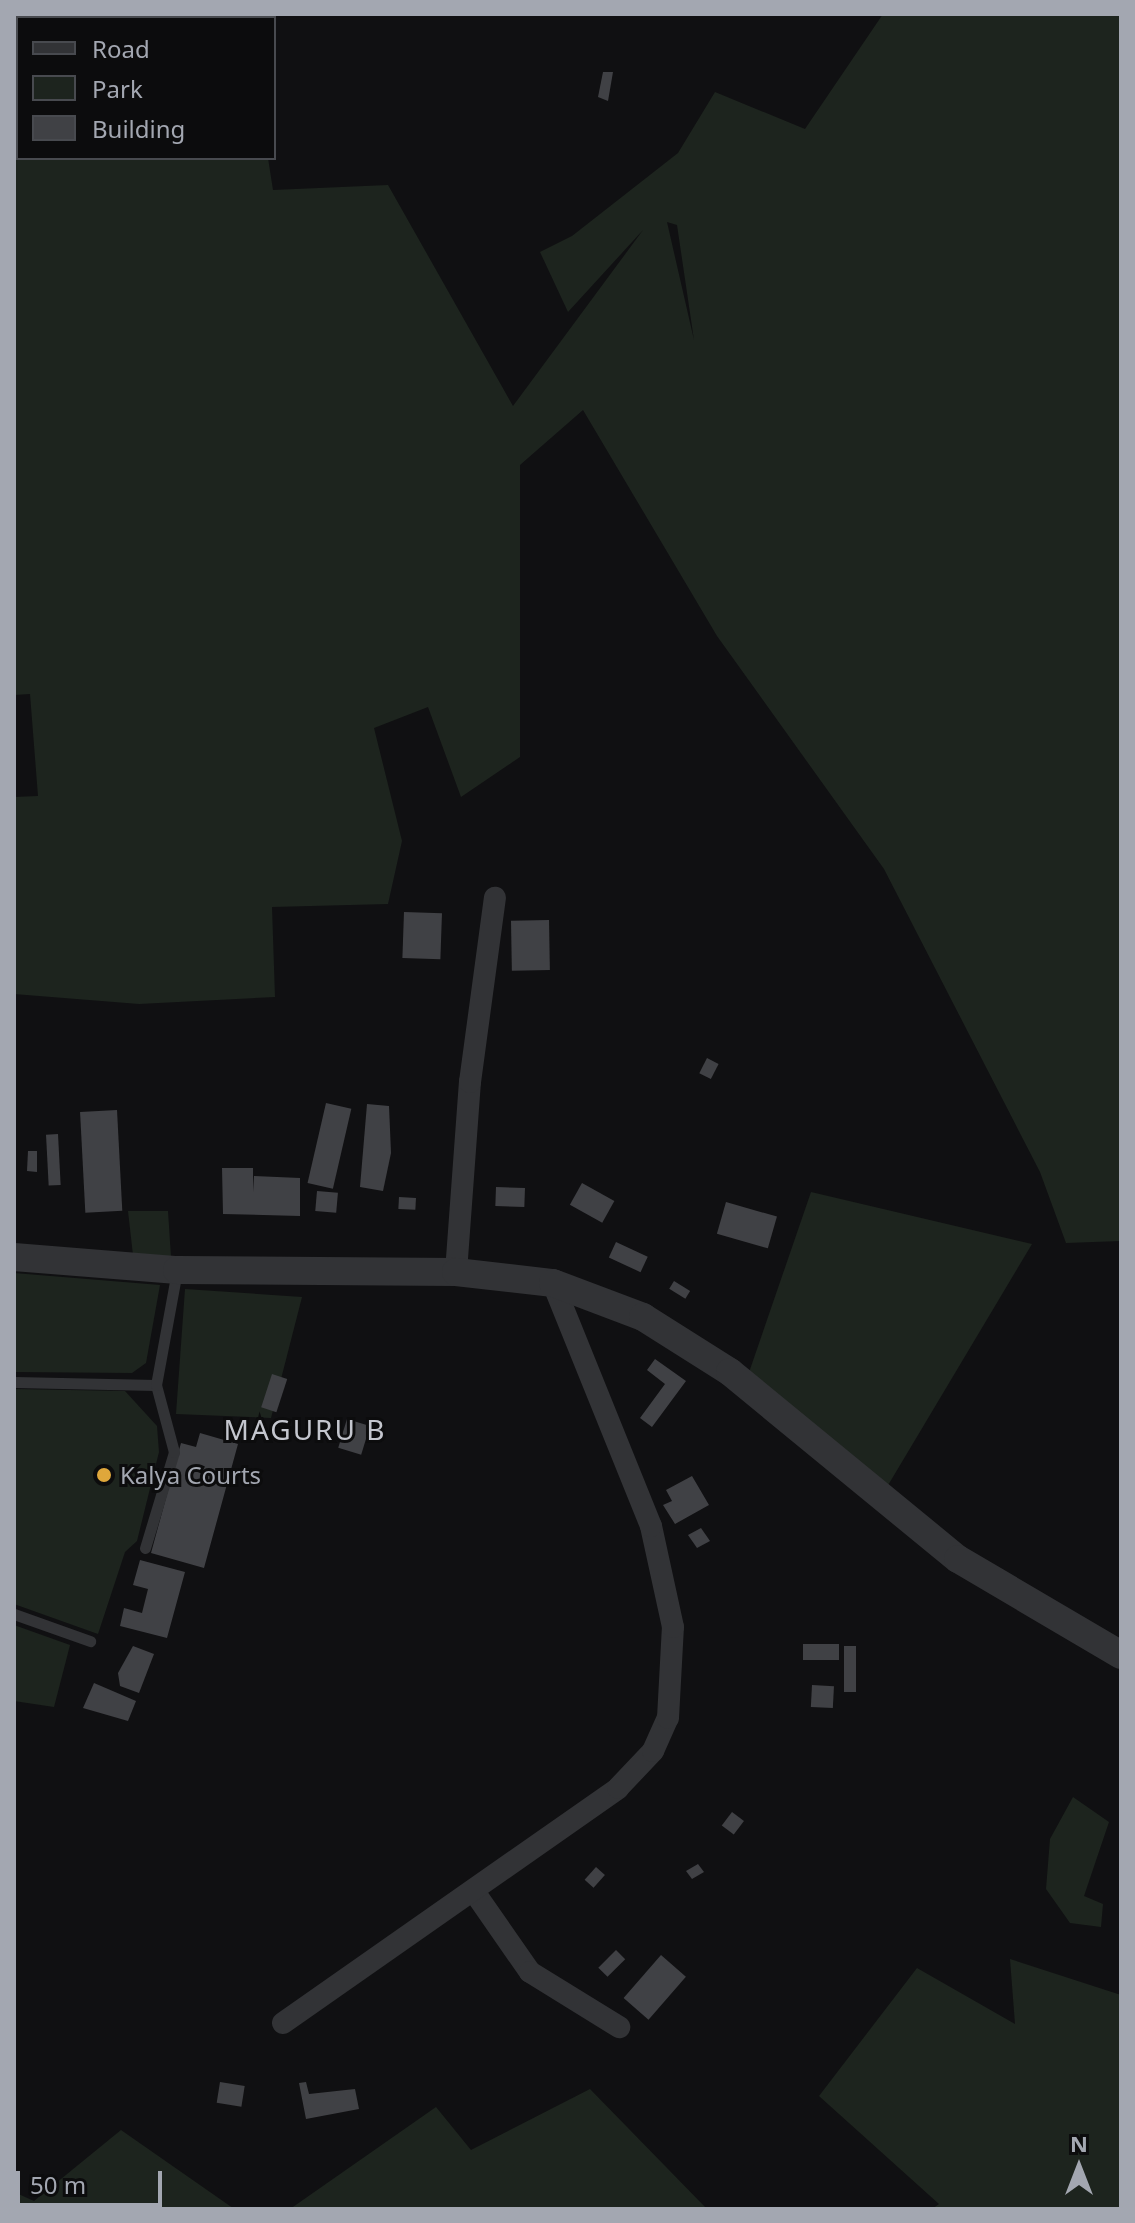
<!DOCTYPE html>
<style>
body{margin:0}
#map{position:relative;width:1135px;height:2223px;overflow:hidden;background:#101012;font-family:"Noto Sans",sans-serif}
div>[style]{position:absolute}
.green>*{inset:0;background:#1d241e}
.building>*{inset:0;background:#404145;transform-origin:0 0}
.service>*{height:11px;margin:-5.5px;padding:0 5.5px;transform-origin:5.5px;border-radius:5.5px;background:#323336}
.minor>*{height:22px;margin:-11px;padding:0 11px;transform-origin:11px;border-radius:11px;background:#323336}
.tertiary>*{height:28px;margin:-14px;padding:0 14px;transform-origin:14px;border-radius:14px;background:#323336}
.dots>*{width:22px;height:22px;translate:-50% -50%;box-sizing:border-box;border:4px solid #0c0c0d;border-radius:50%}
span{translate:-50% -50%;white-space:nowrap;text-align:center;line-height:1.15;-webkit-text-stroke:6px #0c0c0d;paint-order:stroke}
.poi-label{font-size:24px;color:#a3a7b1}
.left{translate:0 -50%;text-align:left}
.quarter-label{font-size:28px;color:#c4c6ce;letter-spacing:2px}
.frame{position:absolute;inset:0;border:16px solid #a3a7b1;pointer-events:none}
.legend{position:absolute;left:16px;top:16px;width:260px;height:144px;box-sizing:border-box;background:#0c0c0d;border:2px solid #484a4f;margin:0;padding:10px 14px;list-style:none;font-size:24px;color:#a3a7b1}
.legend li{display:flex;align-items:center;gap:16px;height:40px}
.legend b{width:40px;border:2px solid #484a4f}
.north{position:absolute;left:1039px;top:2127px;width:80px;height:80px;-webkit-text-stroke:6px #0c0c0d;paint-order:stroke;rotate:0deg;font-size:22px;font-weight:700;line-height:32px;text-align:center;color:#a3a7b1}
.north::after{content:'';display:block;margin:auto;width:28px;height:36px;background:#a3a7b1;clip-path:polygon(50% 0,100% 100%,50% 72%,0 100%)}
.scale{position:absolute;left:16px;top:2171px;width:146px;height:36px;box-sizing:border-box;border:4px solid #a3a7b1;border-top:0;padding-left:10px;font-size:24px;line-height:28px;white-space:nowrap;color:#a3a7b1;-webkit-text-stroke:6px #0c0c0d;paint-order:stroke}
</style>
<div id="map">
<div class="green">
<i style="clip-path:polygon(evenodd,14px 14px,87px 18px,18px 18px,18px 158px,268px 158px,273px 190px,388px 185px,513px 406px,643px 230px,568px 312px,540px 252px,572px 236px,678px 153px,715px 92px,805px 129px,883px 14px,1121px 14px,1121px 1241px,1066px 1243px,1040px 1172px,884px 869px,717px 636px,583px 410px,520px 465px,520px 757px,461px 797px,428px 707px,374px 728px,402px 841px,388px 904px,272px 907px,275px 997px,139px 1004px,14px 994px,14px 797px,38px 796px,30px 694px,14px 695px,14px 14px,667px 222px,677px 225px,694px 340px,667px 222px)"></i>
<i style="clip-path:polygon(811px 1192px,1032px 1244px,884px 1492px,745px 1384px)"></i>
<i style="clip-path:polygon(128px 1211px,168px 1211px,171px 1257px,133px 1255px)"></i>
<i style="clip-path:polygon(14px 1273px,160px 1285px,146px 1363px,132px 1373px,14px 1372px)"></i>
<i style="clip-path:polygon(185px 1289px,302px 1297px,271px 1418px,176px 1414px)"></i>
<i style="clip-path:polygon(14px 1389px,125px 1391px,157px 1426px,159px 1452px,137px 1541px,125px 1552px,98px 1634px,14px 1604px)"></i>
<i style="clip-path:polygon(14px 1625px,70px 1645px,54px 1707px,14px 1701px)"></i>
<i style="clip-path:polygon(1073px 1797px,1109px 1822px,1084px 1896px,1103px 1904px,1101px 1927px,1070px 1923px,1046px 1889px,1050px 1839px)"></i>
<i style="clip-path:polygon(1010px 1959px,1121px 1995px,1121px 2209px,932px 2209px,939px 2204px,819px 2096px,917px 1968px,1015px 2024px)"></i>
<i style="clip-path:polygon(590px 2089px,707px 2209px,290px 2209px,436px 2107px,471px 2150px)"></i>
<i style="clip-path:polygon(121px 2130px,230px 2206px,235px 2209px,14px 2209px,14px 2192px,34px 2201px)"></i>
</div>
<div class="building">
<i style="clip-path:polygon(603px 72px,613px 72px,608px 101px,598px 97px)"></i>
<i style="left:404px;top:912px;width:38px;height:46px;rotate:2deg"></i>
<i style="left:549px;top:920px;width:50px;height:38px;rotate:89deg"></i>
<i style="left:707px;top:1058px;width:13px;height:17px;rotate:27deg"></i>
<i style="left:326px;top:1103px;width:26px;height:82px;rotate:13deg"></i>
<i style="clip-path:polygon(367px 1104px,389px 1106px,391px 1153px,383px 1191px,360px 1187px)"></i>
<i style="left:117px;top:1110px;width:101px;height:37px;rotate:87deg"></i>
<i style="left:58px;top:1134px;width:51px;height:12px;rotate:87deg"></i>
<i style="clip-path:polygon(28px 1151px,37px 1151px,37px 1172px,27px 1171px)"></i>
<i style="clip-path:polygon(222px 1168px,253px 1168px,253px 1192px,254px 1176px,300px 1178px,300px 1216px,223px 1214px)"></i>
<i style="left:582px;top:1183px;width:37px;height:25px;rotate:29deg"></i>
<i style="left:496px;top:1187px;width:29px;height:19px;rotate:2deg"></i>
<i style="left:317px;top:1191px;width:21px;height:20px;rotate:5deg"></i>
<i style="left:399px;top:1197px;width:17px;height:12px;rotate:3deg"></i>
<i style="left:726px;top:1202px;width:53px;height:33px;rotate:16deg"></i>
<i style="left:616px;top:1242px;width:35px;height:17px;rotate:25deg"></i>
<i style="left:674px;top:1281px;width:19px;height:9px;rotate:32deg"></i>
<i style="clip-path:polygon(655px 1359px,686px 1381px,652px 1427px,640px 1418px,665px 1384px,647px 1370px)"></i>
<i style="left:272px;top:1374px;width:16px;height:35px;rotate:18deg"></i>
<i style="left:347px;top:1419px;width:24px;height:30px;rotate:17deg"></i>
<i style="clip-path:polygon(200px 1433px,238px 1444px,204px 1568px,151px 1553px,181px 1443px,196px 1447px)"></i>
<i style="clip-path:polygon(692px 1476px,709px 1505px,675px 1524px,663px 1505px,672px 1501px,666px 1490px)"></i>
<i style="clip-path:polygon(701px 1528px,710px 1541px,697px 1548px,688px 1535px)"></i>
<i style="clip-path:polygon(140px 1560px,185px 1572px,167px 1638px,120px 1626px,124px 1608px,142px 1613px,148px 1589px,133px 1585px)"></i>
<i style="left:803px;top:1644px;width:36px;height:16px"></i>
<i style="clip-path:polygon(133px 1646px,154px 1654px,139px 1693px,120px 1686px,118px 1673px)"></i>
<i style="left:844px;top:1646px;width:12px;height:46px"></i>
<i style="clip-path:polygon(94px 1683px,136px 1701px,128px 1721px,83px 1708px)"></i>
<i style="left:812px;top:1685px;width:22px;height:22px;rotate:3deg"></i>
<i style="left:732px;top:1812px;width:15px;height:17px;rotate:37deg"></i>
<i style="clip-path:polygon(698px 1864px,704px 1872px,692px 1879px,686px 1871px)"></i>
<i style="left:596px;top:1867px;width:12px;height:17px;rotate:42deg"></i>
<i style="left:616px;top:1950px;width:13px;height:25px;rotate:45deg"></i>
<i style="left:661px;top:1955px;width:33px;height:57px;rotate:41deg"></i>
<i style="left:220px;top:2082px;width:25px;height:21px;rotate:9deg"></i>
<i style="clip-path:polygon(306px 2082px,309px 2094px,355px 2089px,359px 2109px,306px 2119px,299px 2083px)"></i>
</div>
<div class="service">
<i style="left:14px;top:1382px;width:142px;rotate:1.2deg"></i>
<i style="left:145px;top:1548px;width:100px;rotate:-73.2deg"></i>
<i style="left:174px;top:1452px;width:69px;rotate:-105deg"></i>
<i style="left:156px;top:1385px;width:116px;rotate:-79.6deg"></i>
<i style="left:14px;top:1614px;width:81px;rotate:19.6deg"></i>
</div>
<div class="minor">
<i style="left:456px;top:1272px;width:191px;rotate:-85.8deg"></i>
<i style="left:470px;top:1082px;width:186px;rotate:-82.3deg"></i>
<i style="left:475px;top:1893px;width:96px;rotate:55.2deg"></i>
<i style="left:530px;top:1972px;width:105px;rotate:31.7deg"></i>
<i style="left:283px;top:2023px;width:409px;rotate:-35deg"></i>
<i style="left:618px;top:1788px;width:51px;rotate:-46.6deg"></i>
<i style="left:653px;top:1751px;width:36px;rotate:-66deg"></i>
<i style="left:668px;top:1718px;width:91px;rotate:-86.9deg"></i>
<i style="left:673px;top:1627px;width:103px;rotate:-102.3deg"></i>
<i style="left:651px;top:1526px;width:262px;rotate:-112deg"></i>
</div>
<div class="tertiary">
<i style="left:14px;top:1257px;width:164px;rotate:4.6deg"></i>
<i style="left:177px;top:1270px;width:279px;rotate:0.4deg"></i>
<i style="left:456px;top:1272px;width:98px;rotate:6.5deg"></i>
<i style="left:553px;top:1283px;width:96px;rotate:20.7deg"></i>
<i style="left:643px;top:1317px;width:103px;rotate:32.3deg"></i>
<i style="left:730px;top:1372px;width:295px;rotate:39.4deg"></i>
<i style="left:958px;top:1559px;width:189px;rotate:30.5deg"></i>
</div>
<div class="dots">
<i style="left:104px;top:1475px;background:#dfa73b"></i>
</div>
<div class="poi-label">
<span class="left" style="left:120px;top:1475px">Kalya Courts</span>
</div>
<div class="quarter-label">
<span style="left:305px;top:1429px">MAGURU B</span>
</div>
<div class="frame"></div>
<ul class="legend">
<li><b style="height:10px;background:#323336"></b>Road</li>
<li><b style="height:22px;background:#1d241e"></b>Park</li>
<li><b style="height:22px;background:#404145"></b>Building</li>
</ul>
<div class="north">N</div>
<div class="scale">50 m</div>
</div>
